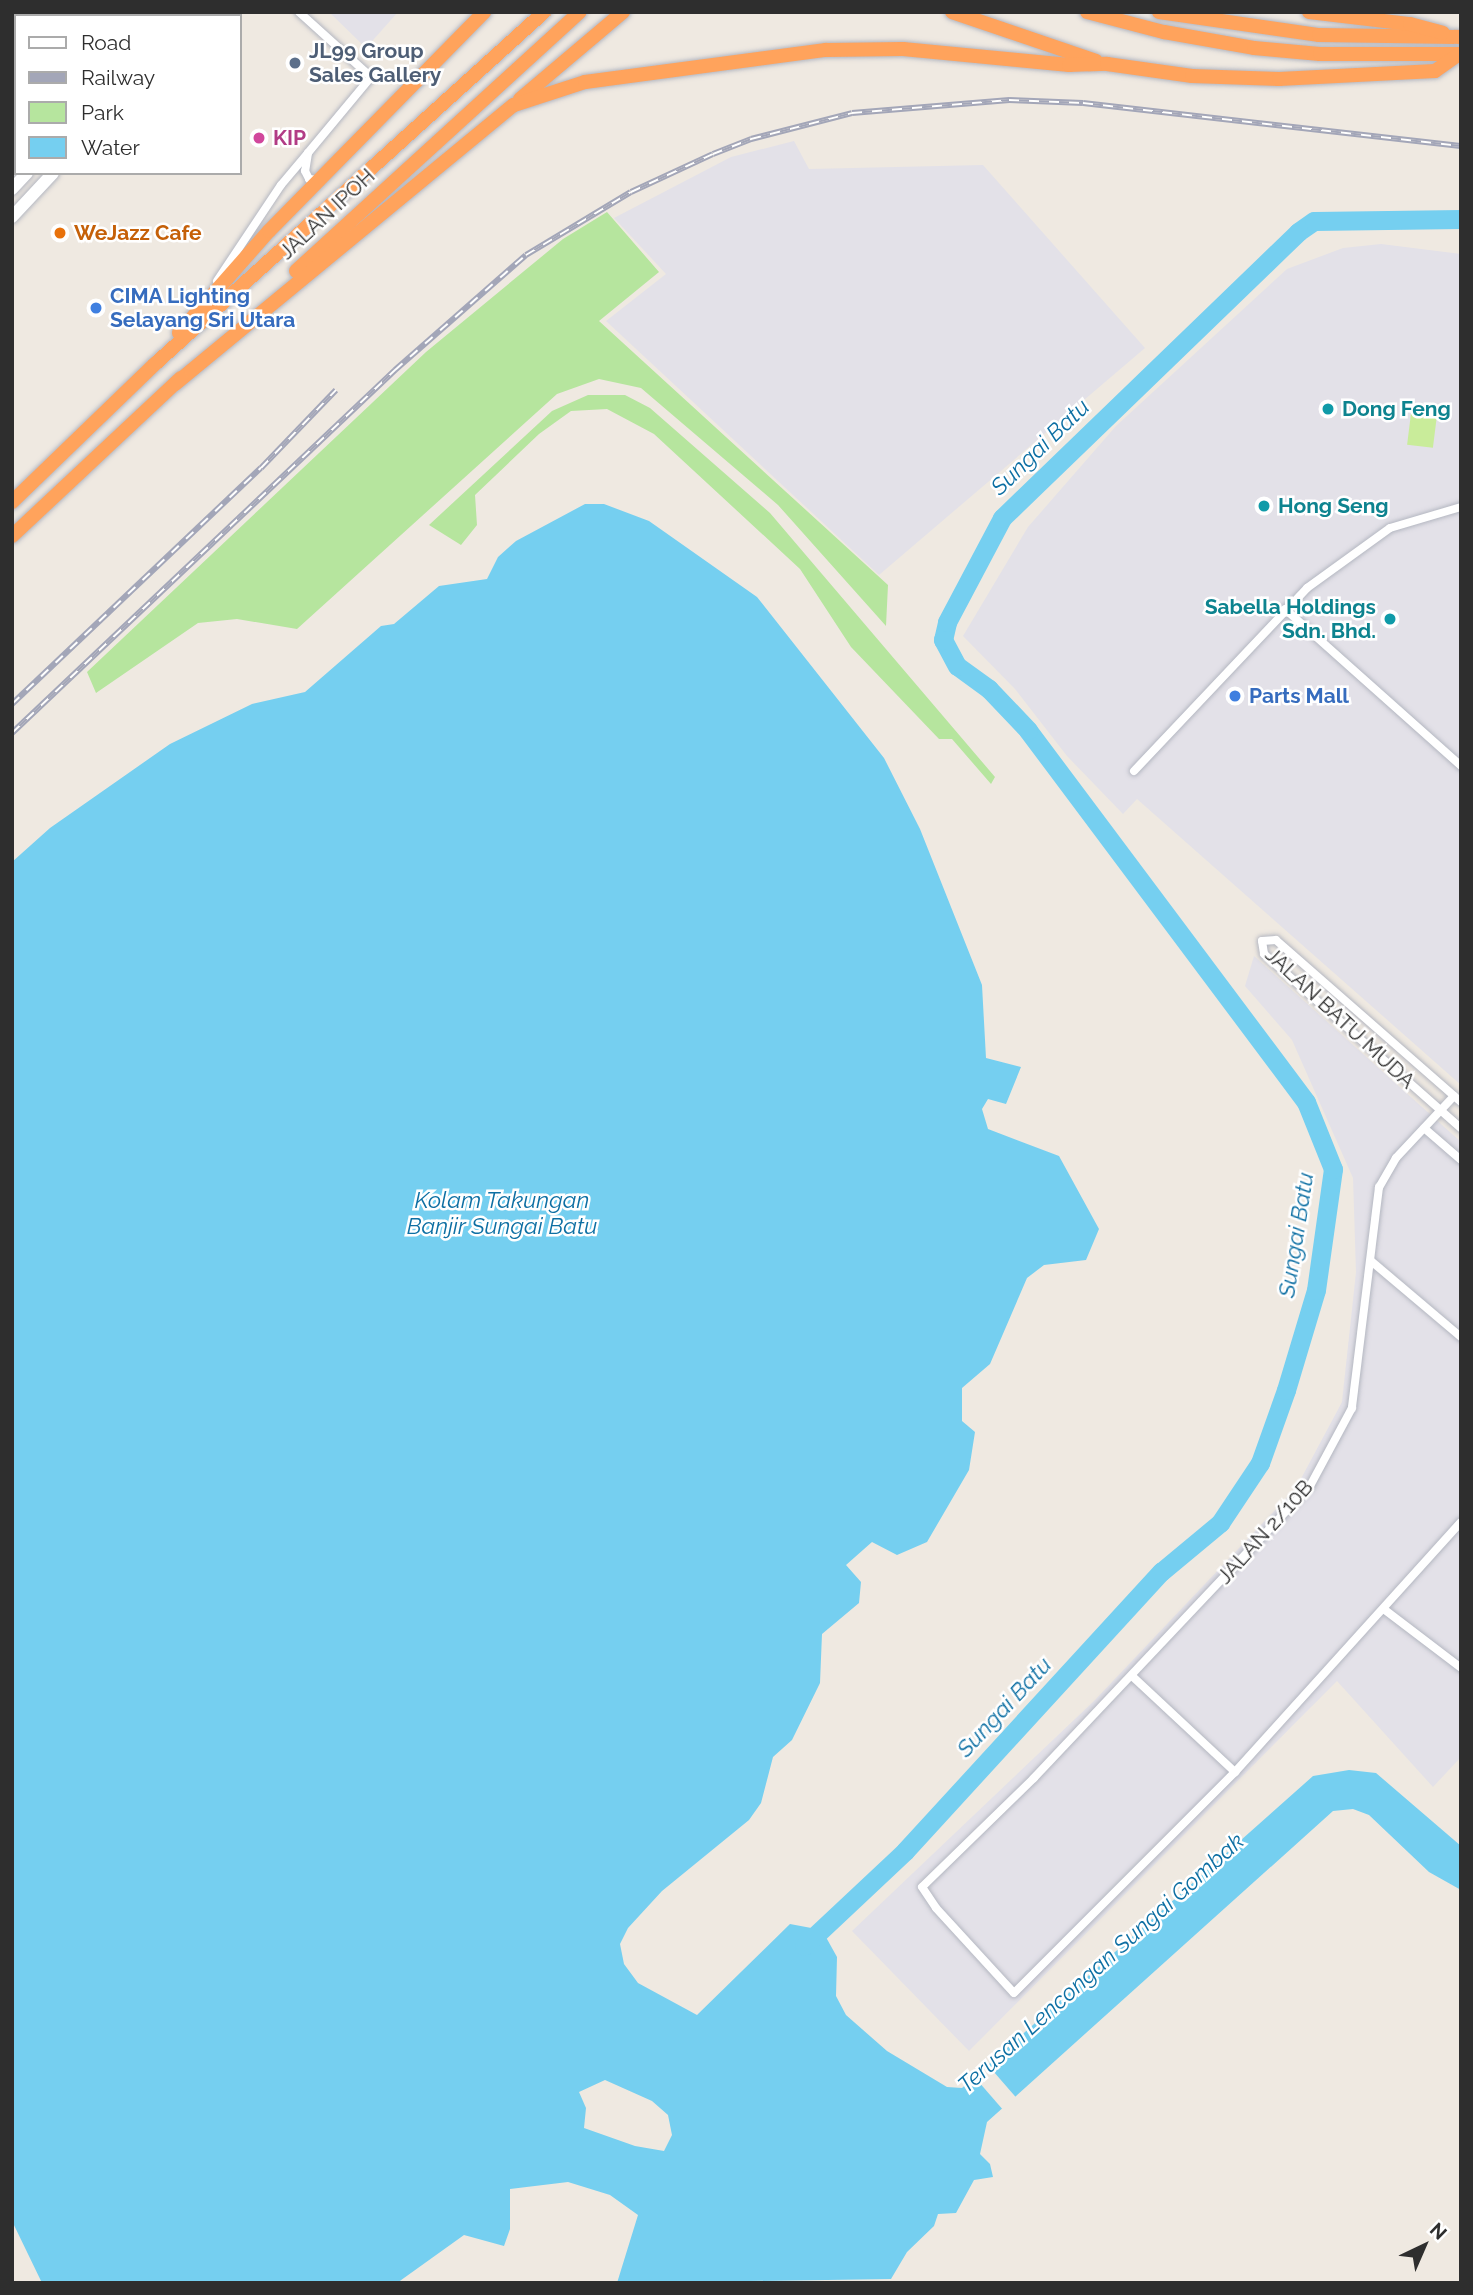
<!DOCTYPE html>
<style>
body{margin:0}
#map{position:relative;width:1473px;height:2295px;overflow:hidden;background:#efe9e1;font-family:Raleway,sans-serif}
div>[style]{position:absolute}
.industrial>*{inset:0;background:#e3e1e8}
.green>*{inset:0;background:#b6e59e}
.pitch>*{inset:0;background:#c9ec9a;transform-origin:0 0}
.water>*{inset:0;background:#75cff0}
.pier>*{inset:0;background:#efe9e1;transform-origin:0 0}
.river>*{height:19px;margin:-9.5px;padding:0 9.5px;transform-origin:9.5px;border-radius:9.5px;background:#75cff0}
.roads{filter:drop-shadow(0 0 2px #b4b7c1) drop-shadow(0 0 2px #b4b7c1)}
.street>*{height:8px;margin:-4px;padding:0 4px;transform-origin:4px;border-radius:4px;background:#fff}
.secondary>*{height:12px;margin:-6px;padding:0 6px;transform-origin:6px;border-radius:6px;background:#fff}
.highway>*{height:14px;margin:-7px;padding:0 7px;transform-origin:7px;border-radius:7px;background:#ffa35c}
.rail>*{height:6px;margin-top:-3px;transform-origin:0;background:repeating-linear-gradient(90deg,#fff 0 10px,#a3a6b8 0 20px);box-sizing:border-box;border-block:2px solid #a3a6b8}
.dots>*{width:19px;height:19px;translate:-50% -50%;box-sizing:border-box;border:4px solid #fff;border-radius:50%}
span{translate:-50% -50%;white-space:nowrap;text-align:center;line-height:1.15;-webkit-text-stroke:5px #fff;paint-order:stroke}
.service-label{font-size:21px;color:#4e5e75;font-weight:700}
.left{translate:0 -50%;text-align:left}
.hotel-label{font-size:21px;color:#b23c85;font-weight:700}
.street-label{font-size:21px;color:#2e2e2e}
.food-label{font-size:21px;color:#c56008;font-weight:700}
.shop-label{font-size:21px;color:#366cbe;font-weight:700}
.culture-label{font-size:21px;color:#0d838f;font-weight:700}
.right{translate:-100% -50%;text-align:right}
.water-label{font-size:23px;color:#0d6fa3;font-style:italic}
.frame{position:absolute;inset:0;border:14px solid #2e2e2e;pointer-events:none}
.legend{position:absolute;left:14px;top:14px;width:228px;height:161px;box-sizing:border-box;background:#fff;border:2px solid #ababab;margin:0;padding:9px 12px;list-style:none;font-size:21px;color:#2e2e2e}
.legend li{display:flex;align-items:center;gap:14px;height:35px}
.legend b{width:35px;border:2px solid #ababab}
.north{position:absolute;left:1389px;top:2211px;width:70px;height:70px;-webkit-text-stroke:5px #fff;paint-order:stroke;rotate:44deg;font-size:19px;font-weight:700;line-height:28px;text-align:center;color:#2e2e2e}
.north::after{content:'';display:block;margin:auto;width:24px;height:32px;background:#2e2e2e;clip-path:polygon(50% 0,100% 100%,50% 72%,0 100%)}
</style>
<div id="map">
<div class="industrial">
<i style="clip-path:polygon(329px 12px,398px 12px,366px 48px)"></i>
<i style="clip-path:polygon(794px 141px,809px 169px,983px 165px,1145px 348px,879px 575px,606px 321px,666px 274px,614px 218px,731px 157px)"></i>
<i style="clip-path:polygon(1381px 244px,1461px 254px,1461px 1085px,1137px 799px,1123px 814px,1067px 756px,1015px 689px,963px 636px,1028px 527px,1116px 426px,1287px 269px,1343px 248px)"></i>
<i style="clip-path:polygon(1254px 956px,1461px 1142px,1461px 1757px,1433px 1787px,1337px 1681px,969px 2051px,852px 1931px,1095px 1700px,1296px 1488px,1342px 1402px,1356px 1272px,1353px 1178px,1292px 1040px,1245px 986px)"></i>
</div>
<div class="green">
<i style="clip-path:polygon(60px 12px,117px 12px,130px 16px,61px 16px)"></i>
<i style="clip-path:polygon(607px 212px,659px 272px,599px 321px,888px 585px,886px 626px,778px 505px,641px 388px,599px 379px,557px 394px,297px 629px,237px 619px,198px 623px,96px 693px,87px 672px,426px 352px,563px 239px)"></i>
<i style="clip-path:polygon(588px 395px,625px 395px,650px 408px,770px 513px,995px 777px,991px 784px,952px 739px,939px 739px,851px 647px,800px 569px,654px 434px,607px 409px,571px 411px,539px 434px,475px 495px,477px 525px,461px 545px,429px 525px,552px 411px)"></i>
</div>
<div class="pitch">
<i style="left:1412px;top:405px;width:26px;height:40px;rotate:7deg"></i>
</div>
<div class="water">
<i style="clip-path:polygon(evenodd,585px 504px,604px 504px,649px 521px,757px 597px,884px 758px,920px 829px,982px 985px,986px 1058px,1021px 1067px,1006px 1104px,988px 1099px,982px 1109px,988px 1129px,1059px 1156px,1099px 1229px,1086px 1260px,1044px 1265px,1027px 1278px,990px 1364px,962px 1388px,962px 1421px,975px 1432px,969px 1470px,927px 1542px,897px 1555px,872px 1542px,846px 1565px,861px 1582px,859px 1603px,822px 1634px,820px 1683px,792px 1740px,773px 1757px,761px 1803px,749px 1820px,662px 1891px,628px 1928px,620px 1944px,624px 1964px,638px 1983px,697px 2015px,790px 1924px,822px 1930px,837px 1957px,836px 1996px,846px 2015px,887px 2051px,947px 2087px,962px 2088px,1313px 1776px,1349px 1770px,1376px 1773px,1461px 1846px,1461px 1890px,1429px 1872px,1369px 1815px,1353px 1809px,1333px 1811px,987px 2122px,980px 2154px,990px 2164px,993px 2177px,974px 2180px,956px 2213px,938px 2214px,934px 2226px,907px 2252px,891px 2279px,617px 2283px,638px 2215px,610px 2195px,568px 2182px,510px 2189px,510px 2229px,504px 2246px,464px 2235px,397px 2283px,42px 2283px,12px 2221px,12px 862px,50px 828px,170px 744px,252px 704px,305px 692px,381px 626px,394px 624px,439px 586px,487px 579px,498px 557px,516px 541px,585px 504px,605px 2080px,652px 2101px,668px 2115px,672px 2135px,664px 2151px,635px 2146px,584px 2128px,586px 2108px,579px 2092px,605px 2080px)"></i>
</div>
<div class="pier">
<i style="left:987px;top:2064px;width:46px;height:18px;rotate:49deg"></i>
</div>
<div class="river">
<i style="left:804px;top:1946px;width:139px;rotate:-43.2deg"></i>
<i style="left:905px;top:1851px;width:379px;rotate:-47.5deg"></i>
<i style="left:1161px;top:1572px;width:77px;rotate:-39.7deg"></i>
<i style="left:1220px;top:1523px;width:72px;rotate:-56.3deg"></i>
<i style="left:1260px;top:1463px;width:77px;rotate:-70.4deg"></i>
<i style="left:1286px;top:1390px;width:104px;rotate:-73.3deg"></i>
<i style="left:1316px;top:1290px;width:122px;rotate:-82deg"></i>
<i style="left:1333px;top:1169px;width:72px;rotate:-111.9deg"></i>
<i style="left:1306px;top:1102px;width:464px;rotate:-126.8deg"></i>
<i style="left:1028px;top:730px;width:57px;rotate:-133.6deg"></i>
<i style="left:989px;top:689px;width:39px;rotate:-144deg"></i>
<i style="left:957px;top:666px;width:30px;rotate:-118deg"></i>
<i style="left:943px;top:640px;width:18px;rotate:-77deg"></i>
<i style="left:947px;top:622px;width:118px;rotate:-62.1deg"></i>
<i style="left:1002px;top:518px;width:412px;rotate:-44deg"></i>
<i style="left:1298px;top:232px;width:19px;rotate:-35deg"></i>
<i style="left:1314px;top:221px;width:147px;rotate:-0.8deg"></i>
</div>
<div class="roads">
<div class="street">
<i style="left:299px;top:12px;width:97px;rotate:42.1deg"></i>
<i style="left:371px;top:77px;width:99px;rotate:129.7deg"></i>
<i style="left:12px;top:140px;width:4px;rotate:14deg"></i>
<i style="left:217px;top:281px;width:115px;rotate:-56.3deg"></i>
<i style="left:281px;top:185px;width:42px;rotate:-49.8deg"></i>
<i style="left:308px;top:153px;width:18px;rotate:99deg"></i>
<i style="left:305px;top:171px;width:9px;rotate:63deg"></i>
<i style="left:309px;top:179px;width:10px;rotate:6deg"></i>
<i style="left:1285px;top:609px;width:236px;rotate:41.7deg"></i>
<i style="left:1134px;top:771px;width:252px;rotate:-46.6deg"></i>
<i style="left:1307px;top:588px;width:102px;rotate:-35.9deg"></i>
<i style="left:1390px;top:528px;width:74px;rotate:-16.5deg"></i>
<i style="left:1454px;top:1096px;width:85px;rotate:133.1deg"></i>
<i style="left:1396px;top:1158px;width:34px;rotate:120deg"></i>
<i style="left:1379px;top:1187px;width:223px;rotate:97deg"></i>
<i style="left:1352px;top:1408px;width:89px;rotate:118.3deg"></i>
<i style="left:1310px;top:1486px;width:402px;rotate:133.4deg"></i>
<i style="left:1034px;top:1778px;width:156px;rotate:135.8deg"></i>
<i style="left:922px;top:1887px;width:25px;rotate:56deg"></i>
<i style="left:936px;top:1908px;width:115px;rotate:47.5deg"></i>
<i style="left:1014px;top:1993px;width:313px;rotate:-45deg"></i>
<i style="left:1235px;top:1772px;width:337px;rotate:-47.9deg"></i>
<i style="left:1461px;top:1102px;width:246px;rotate:-138.8deg"></i>
<i style="left:1276px;top:940px;width:14px;rotate:176deg"></i>
<i style="left:1262px;top:941px;width:13px;rotate:81deg"></i>
<i style="left:1264px;top:954px;width:263px;rotate:41.5deg"></i>
<i style="left:1424px;top:1128px;width:49px;rotate:40.9deg"></i>
<i style="left:1371px;top:1261px;width:118px;rotate:40.2deg"></i>
<i style="left:1385px;top:1610px;width:96px;rotate:37.3deg"></i>
<i style="left:1132px;top:1676px;width:141px;rotate:43deg"></i>
</div>
<div class="secondary">
<i style="left:150px;top:12px;width:4px;rotate:63deg"></i>
<i style="left:197px;top:16px;width:4px;rotate:-63deg"></i>
<i style="left:12px;top:189px;width:22px;rotate:-47deg"></i>
<i style="left:12px;top:217px;width:60px;rotate:-47deg"></i>
</div>
<div class="highway">
<i style="left:952px;top:12px;width:152px;rotate:18.8deg"></i>
<i style="left:1087px;top:12px;width:80px;rotate:14.6deg"></i>
<i style="left:1164px;top:32px;width:91px;rotate:10.1deg"></i>
<i style="left:1254px;top:48px;width:66px;rotate:5.2deg"></i>
<i style="left:1320px;top:54px;width:141px"></i>
<i style="left:1159px;top:12px;width:162px;rotate:8.2deg"></i>
<i style="left:1319px;top:35px;width:142px;rotate:0.8deg"></i>
<i style="left:1309px;top:12px;width:102px;rotate:6.8deg"></i>
<i style="left:1410px;top:24px;width:34px;rotate:15deg"></i>
<i style="left:520px;top:99px;width:135px;rotate:-40.2deg"></i>
<i style="left:296px;top:271px;width:384px;rotate:-42.4deg"></i>
<i style="left:179px;top:333px;width:136px;rotate:-48.6deg"></i>
<i style="left:269px;top:231px;width:307px;rotate:-45.5deg"></i>
<i style="left:175px;top:384px;width:439px;rotate:-39.5deg"></i>
<i style="left:514px;top:105px;width:75px;rotate:-17.9deg"></i>
<i style="left:585px;top:82px;width:243px;rotate:-7.6deg"></i>
<i style="left:826px;top:50px;width:77px;rotate:-0.7deg"></i>
<i style="left:903px;top:49px;width:167px;rotate:5.5deg"></i>
<i style="left:1069px;top:65px;width:38px;rotate:-2deg"></i>
<i style="left:1107px;top:64px;width:86px;rotate:8deg"></i>
<i style="left:1192px;top:76px;width:87px;rotate:2deg"></i>
<i style="left:1279px;top:79px;width:156px;rotate:-2.9deg"></i>
<i style="left:1435px;top:71px;width:29px;rotate:-35deg"></i>
<i style="left:12px;top:502px;width:199px;rotate:-44deg"></i>
<i style="left:155px;top:364px;width:525px;rotate:-42.14deg"></i>
<i style="left:12px;top:536px;width:231px;rotate:-43.1deg"></i>
</div>
</div>
<div class="rail">
<i style="left:12px;top:704px;width:343px;rotate:-43.5deg"></i>
<i style="left:261px;top:468px;width:108px;rotate:-46.1deg"></i>
<i style="left:12px;top:733px;width:528px;rotate:-43.46deg"></i>
<i style="left:395px;top:370px;width:174px;rotate:-41.3deg"></i>
<i style="left:526px;top:255px;width:122px;rotate:-31deg"></i>
<i style="left:631px;top:192px;width:90px;rotate:-24.9deg"></i>
<i style="left:713px;top:154px;width:41px;rotate:-21.5deg"></i>
<i style="left:751px;top:139px;width:104px;rotate:-14.4deg"></i>
<i style="left:852px;top:113px;width:158px;rotate:-4.7deg"></i>
<i style="left:1009px;top:100px;width:74px;rotate:2.3deg"></i>
<i style="left:1083px;top:103px;width:380px;rotate:6.5deg"></i>
</div>
<div class="dots">
<i style="left:295px;top:63px;background:#5c6f8a"></i>
<i style="left:259px;top:138px;background:#d1479c"></i>
<i style="left:60px;top:233px;background:#e8710a"></i>
<i style="left:96px;top:308px;background:#3f7fe0"></i>
<i style="left:1328px;top:409px;background:#0f9aa8"></i>
<i style="left:1264px;top:506px;background:#0f9aa8"></i>
<i style="left:1390px;top:619px;background:#0f9aa8"></i>
<i style="left:1235px;top:696px;background:#3f7fe0"></i>
</div>
<div class="service-label">
<span class="left" style="left:309px;top:63px">JL99 Group<br>Sales Gallery</span>
</div>
<div class="hotel-label">
<span class="left" style="left:273px;top:138px">KIP</span>
</div>
<div class="street-label">
<span style="left:327px;top:214px;rotate:-43deg">JALAN IPOH</span>
<span style="left:1340px;top:1018px;rotate:43deg">JALAN BATU MUDA</span>
<span style="left:1265px;top:1532px;rotate:-48deg">JALAN 2/10B</span>
</div>
<div class="food-label">
<span class="left" style="left:74px;top:233px">WeJazz Cafe</span>
</div>
<div class="shop-label">
<span class="left" style="left:110px;top:308px">CIMA Lighting<br>Selayang Sri Utara</span>
<span class="left" style="left:1249px;top:696px">Parts Mall</span>
</div>
<div class="culture-label">
<span class="left" style="left:1342px;top:409px">Dong Feng</span>
<span class="left" style="left:1278px;top:506px">Hong Seng</span>
<span class="right" style="left:1376px;top:619px">Sabella Holdings<br>Sdn. Bhd.</span>
</div>
<div class="water-label">
<span style="left:1040px;top:447px;rotate:-44deg">Sungai Batu</span>
<span style="left:502px;top:1213px">Kolam Takungan<br>Banjir Sungai Batu</span>
<span style="left:1296px;top:1235px;rotate:-81deg">Sungai Batu</span>
<span style="left:1004px;top:1707px;rotate:-47deg">Sungai Batu</span>
<span style="left:1101px;top:1963px;rotate:-42deg">Terusan Lencongan Sungai Gombak</span>
</div>
<div class="frame"></div>
<ul class="legend">
<li><b style="height:9px;background:#fff"></b>Road</li>
<li><b style="height:9px;background:#a3a6b8"></b>Railway</li>
<li><b style="height:19px;background:#b6e59e"></b>Park</li>
<li><b style="height:19px;background:#75cff0"></b>Water</li>
</ul>
<div class="north">N</div>
</div>
